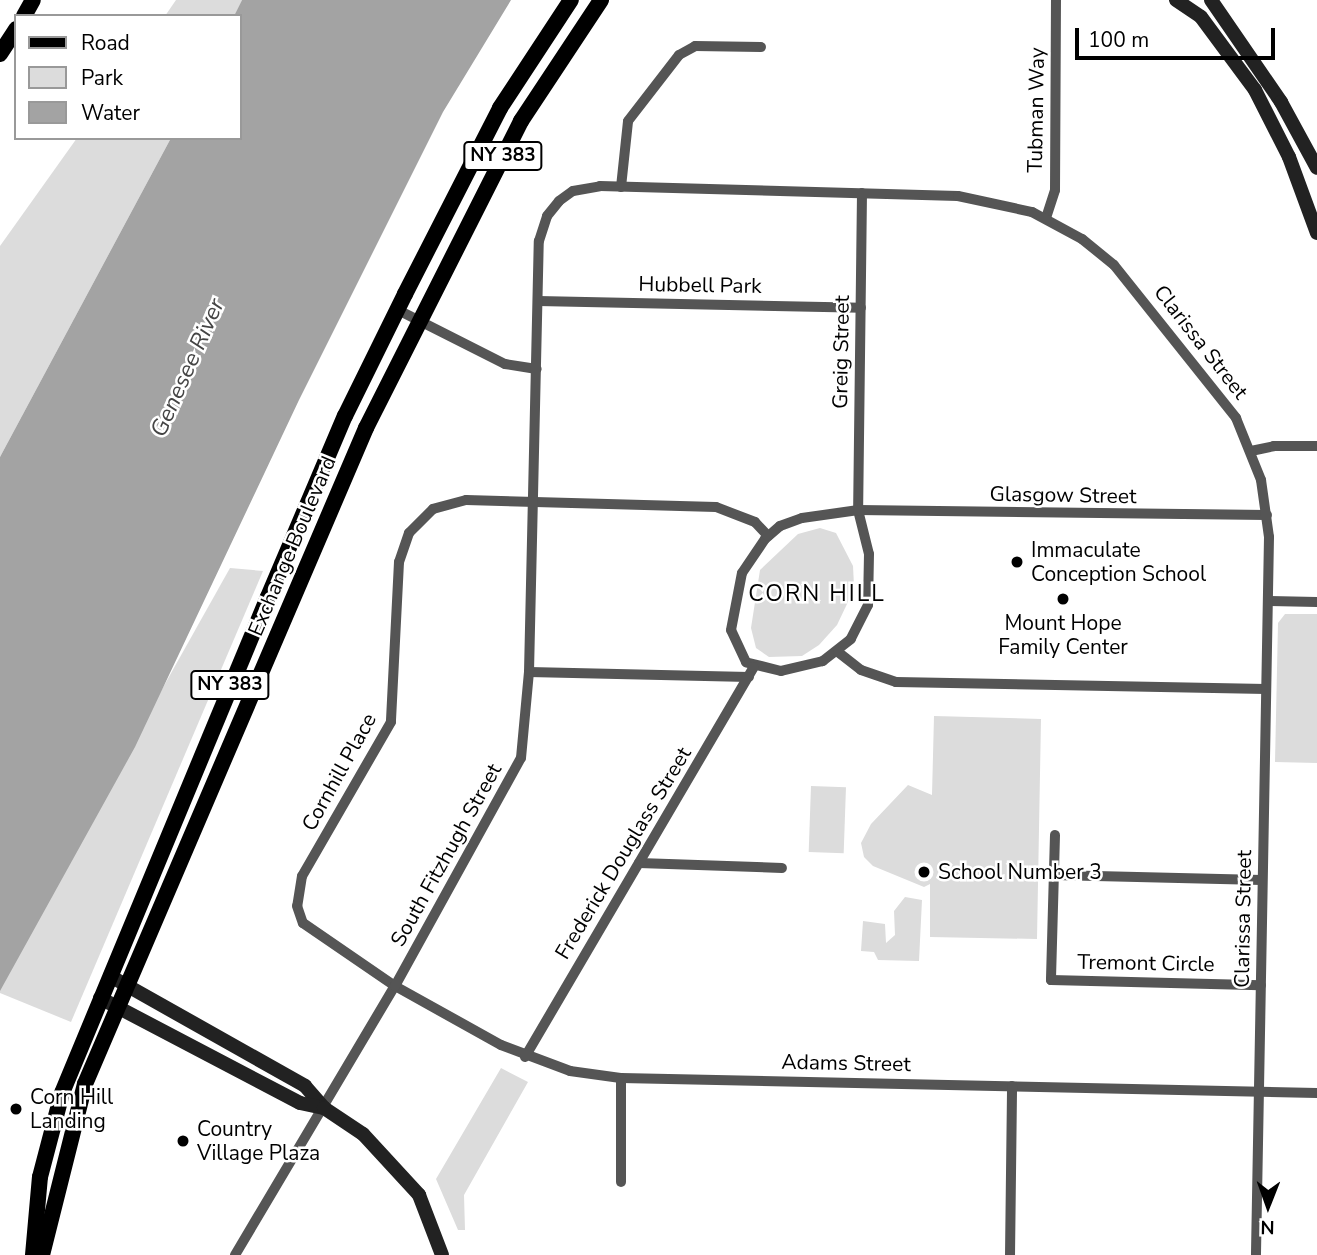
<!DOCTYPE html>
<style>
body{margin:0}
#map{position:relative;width:1317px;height:1255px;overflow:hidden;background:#fff;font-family:"Nunito Sans",sans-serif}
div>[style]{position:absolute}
.green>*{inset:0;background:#dcdcdc;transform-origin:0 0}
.water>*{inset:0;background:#a3a3a3}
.street>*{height:10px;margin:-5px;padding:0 5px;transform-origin:5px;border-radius:5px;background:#555}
.secondary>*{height:14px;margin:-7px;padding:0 7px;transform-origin:7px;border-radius:7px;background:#222}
.primary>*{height:16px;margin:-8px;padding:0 8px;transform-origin:8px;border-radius:8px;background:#000}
.dots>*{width:19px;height:19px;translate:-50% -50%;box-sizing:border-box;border:4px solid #fff;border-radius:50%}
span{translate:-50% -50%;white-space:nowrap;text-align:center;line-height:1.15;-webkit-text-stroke:5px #fff;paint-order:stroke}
.shield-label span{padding:2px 5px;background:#fff;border:2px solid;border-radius:5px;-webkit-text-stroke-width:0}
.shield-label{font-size:19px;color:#000;font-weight:700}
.street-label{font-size:21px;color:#000}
.poi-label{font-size:21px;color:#000}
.left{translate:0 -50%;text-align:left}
.water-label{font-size:23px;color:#444;font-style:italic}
.neighbourhood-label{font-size:23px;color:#000;letter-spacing:2px}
.legend{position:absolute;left:14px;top:14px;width:228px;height:126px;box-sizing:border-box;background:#fff;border:2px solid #999;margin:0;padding:9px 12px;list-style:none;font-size:21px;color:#000}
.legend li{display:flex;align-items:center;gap:14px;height:35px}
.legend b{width:35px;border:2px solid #999}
.north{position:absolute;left:1233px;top:1171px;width:70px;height:70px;-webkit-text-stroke:5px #fff;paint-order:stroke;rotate:181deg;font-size:19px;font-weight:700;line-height:28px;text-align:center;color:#000}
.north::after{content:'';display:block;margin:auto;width:24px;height:32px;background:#000;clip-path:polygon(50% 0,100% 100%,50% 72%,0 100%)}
.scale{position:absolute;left:1075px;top:28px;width:200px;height:32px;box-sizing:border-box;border:4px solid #000;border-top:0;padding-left:9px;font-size:21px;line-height:24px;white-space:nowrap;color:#000;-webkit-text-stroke:5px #fff;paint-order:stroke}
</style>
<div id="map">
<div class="green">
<i style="clip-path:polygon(176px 0,242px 0,234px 16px,165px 16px)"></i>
<i style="clip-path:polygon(77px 138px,171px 138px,0 457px,0 246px)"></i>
<i style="clip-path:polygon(820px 528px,836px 533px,853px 566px,854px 586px,847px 604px,837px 625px,819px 645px,802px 656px,769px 657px,756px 648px,751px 628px,760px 570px,798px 534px)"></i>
<i style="clip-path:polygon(230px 568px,263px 571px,71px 1022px,0 993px,0 978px)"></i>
<i style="clip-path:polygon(1285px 614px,1317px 614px,1317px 763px,1275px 762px,1278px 623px)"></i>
<i style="clip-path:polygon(934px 716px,1041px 719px,1037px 939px,930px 937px,930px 884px,924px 887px,873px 866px,864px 857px,861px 843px,871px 824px,908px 785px,932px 795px)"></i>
<i style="left:811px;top:786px;width:35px;height:66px;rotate:2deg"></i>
<i style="clip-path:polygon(905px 897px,922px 900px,919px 961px,878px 960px,874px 952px,861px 951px,863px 921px,885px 924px,886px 943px,895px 935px,894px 911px)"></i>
<i style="clip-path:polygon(501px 1068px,528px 1082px,464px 1195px,465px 1230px,458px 1230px,436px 1179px)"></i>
</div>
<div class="water">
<i style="clip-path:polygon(242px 0,511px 0,443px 112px,299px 400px,135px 747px,0 991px,0 457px,171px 138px,240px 138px,240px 16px,234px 16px)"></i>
</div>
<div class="street">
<i style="left:621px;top:187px;width:66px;rotate:-83.9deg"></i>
<i style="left:628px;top:121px;width:83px;rotate:-52.3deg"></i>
<i style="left:679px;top:55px;width:18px;rotate:-29deg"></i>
<i style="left:695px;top:46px;width:66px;rotate:0.9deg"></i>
<i style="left:862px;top:193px;width:317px;rotate:90.7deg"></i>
<i style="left:858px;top:510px;width:45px;rotate:76deg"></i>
<i style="left:869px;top:554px;width:51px;rotate:91.1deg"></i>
<i style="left:868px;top:605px;width:38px;rotate:117deg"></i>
<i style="left:851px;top:639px;width:36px;rotate:142deg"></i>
<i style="left:823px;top:661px;width:43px;rotate:166.6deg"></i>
<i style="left:781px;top:671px;width:36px;rotate:-166deg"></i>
<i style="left:746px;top:662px;width:35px;rotate:-115deg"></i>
<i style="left:731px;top:630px;width:58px;rotate:-79.1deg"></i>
<i style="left:742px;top:573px;width:41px;rotate:-55.9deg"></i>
<i style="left:765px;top:539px;width:20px;rotate:-41deg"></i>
<i style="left:780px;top:526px;width:23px;rotate:-20deg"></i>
<i style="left:802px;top:518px;width:57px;rotate:-8.1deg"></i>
<i style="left:858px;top:510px;width:409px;rotate:0.7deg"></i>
<i style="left:1046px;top:218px;width:29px;rotate:-72deg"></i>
<i style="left:1055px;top:190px;width:190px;rotate:-89.7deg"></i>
<i style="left:538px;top:301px;width:323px;rotate:1.2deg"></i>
<i style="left:398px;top:310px;width:120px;rotate:26.8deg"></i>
<i style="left:505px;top:364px;width:32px;rotate:9deg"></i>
<i style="left:1251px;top:451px;width:24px;rotate:-12deg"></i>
<i style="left:1274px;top:446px;width:43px"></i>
<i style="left:768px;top:536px;width:19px;rotate:-133deg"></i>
<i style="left:755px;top:522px;width:42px;rotate:-159deg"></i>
<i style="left:716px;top:507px;width:250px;rotate:-178.4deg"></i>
<i style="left:466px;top:500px;width:34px;rotate:165deg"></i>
<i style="left:433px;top:509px;width:34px;rotate:135deg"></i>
<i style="left:409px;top:533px;width:31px;rotate:109deg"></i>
<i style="left:399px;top:562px;width:160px;rotate:92.9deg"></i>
<i style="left:391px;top:722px;width:178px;rotate:120deg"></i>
<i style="left:302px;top:876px;width:30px;rotate:99deg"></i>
<i style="left:297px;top:906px;width:18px;rotate:71deg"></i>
<i style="left:303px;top:923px;width:112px;rotate:34.4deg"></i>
<i style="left:395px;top:986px;width:121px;rotate:29.1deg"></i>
<i style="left:501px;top:1045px;width:74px;rotate:20.6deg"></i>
<i style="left:570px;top:1071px;width:51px;rotate:7.8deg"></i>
<i style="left:621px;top:1078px;width:696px;rotate:1.23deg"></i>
<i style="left:1268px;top:601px;width:49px;rotate:1.2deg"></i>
<i style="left:838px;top:652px;width:29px;rotate:38deg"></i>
<i style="left:861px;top:670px;width:37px;rotate:19deg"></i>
<i style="left:896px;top:682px;width:370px;rotate:1.1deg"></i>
<i style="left:529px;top:672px;width:220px;rotate:1.3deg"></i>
<i style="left:1055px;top:835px;width:145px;rotate:91.6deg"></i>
<i style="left:1051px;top:980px;width:210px;rotate:1.4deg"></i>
<i style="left:639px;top:863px;width:143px;rotate:2deg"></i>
<i style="left:1054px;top:875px;width:208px;rotate:1.4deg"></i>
<i style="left:525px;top:1057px;width:452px;rotate:-59.6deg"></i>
<i style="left:621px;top:1078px;width:104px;rotate:90deg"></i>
<i style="left:235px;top:1255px;width:313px;rotate:-59.3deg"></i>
<i style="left:395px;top:986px;width:260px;rotate:-61.1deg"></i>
<i style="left:521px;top:758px;width:86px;rotate:-84.7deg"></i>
<i style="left:529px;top:672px;width:431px;rotate:-88.7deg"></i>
<i style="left:539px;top:241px;width:26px;rotate:-72deg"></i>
<i style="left:547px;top:216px;width:19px;rotate:-51deg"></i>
<i style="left:559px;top:201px;width:17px;rotate:-36deg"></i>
<i style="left:573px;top:191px;width:27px;rotate:-10deg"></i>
<i style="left:600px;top:186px;width:358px;rotate:1.6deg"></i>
<i style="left:958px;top:196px;width:76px;rotate:12.2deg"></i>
<i style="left:1032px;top:212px;width:57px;rotate:28.4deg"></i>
<i style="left:1082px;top:239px;width:41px;rotate:39.1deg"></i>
<i style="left:1114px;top:265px;width:196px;rotate:51.4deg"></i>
<i style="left:1236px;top:418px;width:67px;rotate:68deg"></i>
<i style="left:1261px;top:480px;width:58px;rotate:82deg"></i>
<i style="left:1269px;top:537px;width:718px;rotate:91.04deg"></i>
<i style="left:1010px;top:1255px;width:169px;rotate:-89.3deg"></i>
</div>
<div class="secondary">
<i style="left:1176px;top:0;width:30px;rotate:34deg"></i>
<i style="left:1201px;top:17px;width:91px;rotate:53.5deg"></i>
<i style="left:1255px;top:90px;width:75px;rotate:63.1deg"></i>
<i style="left:1289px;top:157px;width:81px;rotate:69.8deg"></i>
<i style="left:1211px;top:0;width:124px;rotate:55.5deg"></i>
<i style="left:1281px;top:102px;width:75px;rotate:61.4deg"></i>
<i style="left:110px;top:976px;width:224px;rotate:29.4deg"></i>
<i style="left:305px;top:1086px;width:29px;rotate:49deg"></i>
<i style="left:100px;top:998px;width:226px;rotate:27.7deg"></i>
<i style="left:300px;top:1103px;width:25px;rotate:12deg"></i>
<i style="left:324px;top:1108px;width:47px;rotate:33.7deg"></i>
<i style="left:363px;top:1134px;width:83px;rotate:47.4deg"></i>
<i style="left:419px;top:1195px;width:64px;rotate:69deg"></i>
</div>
<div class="primary">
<i style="left:24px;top:16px;width:18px;rotate:-61deg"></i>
<i style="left:0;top:54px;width:30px;rotate:-57deg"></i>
<i style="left:33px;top:1255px;width:78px;rotate:-84.9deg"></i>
<i style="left:40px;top:1177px;width:87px;rotate:-75.3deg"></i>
<i style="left:62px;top:1093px;width:537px;rotate:-67.45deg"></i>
<i style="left:268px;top:597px;width:197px;rotate:-67deg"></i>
<i style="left:345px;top:416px;width:136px;rotate:-63.8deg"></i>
<i style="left:405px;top:294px;width:209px;rotate:-62.9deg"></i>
<i style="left:500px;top:108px;width:129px;rotate:-56.7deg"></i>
<i style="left:42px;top:1255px;width:176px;rotate:-75.9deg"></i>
<i style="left:85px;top:1084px;width:714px;rotate:-66.81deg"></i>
<i style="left:366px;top:428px;width:344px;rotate:-63.2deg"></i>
<i style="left:521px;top:121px;width:145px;rotate:-56.5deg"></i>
</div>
<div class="dots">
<i style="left:1017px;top:562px;background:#000"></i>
<i style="left:1063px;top:599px;background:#000"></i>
<i style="left:924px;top:872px;background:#000"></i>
<i style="left:16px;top:1109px;background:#000"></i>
<i style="left:183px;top:1141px;background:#000"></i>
</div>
<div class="shield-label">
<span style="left:503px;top:156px">NY 383</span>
<span style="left:230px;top:685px">NY 383</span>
</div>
<div class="street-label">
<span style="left:1036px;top:110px;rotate:-89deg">Tubman Way</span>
<span style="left:700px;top:285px;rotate:1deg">Hubbell Park</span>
<span style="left:1201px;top:342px;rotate:52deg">Clarissa Street</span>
<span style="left:841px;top:352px;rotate:-89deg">Greig Street</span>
<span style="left:1063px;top:495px;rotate:1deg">Glasgow Street</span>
<span style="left:292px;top:546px;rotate:-67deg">Exchange Boulevard</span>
<span style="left:339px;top:772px;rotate:-61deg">Cornhill Place</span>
<span style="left:623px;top:853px;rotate:-59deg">Frederick Douglass Street</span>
<span style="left:446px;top:855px;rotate:-61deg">South Fitzhugh Street</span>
<span style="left:1243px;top:919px;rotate:-89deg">Clarissa Street</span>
<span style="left:1146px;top:963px;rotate:1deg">Tremont Circle</span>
<span style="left:846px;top:1063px;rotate:1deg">Adams Street</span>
</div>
<div class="poi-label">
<span class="left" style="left:1031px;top:562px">Immaculate<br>Conception School</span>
<span style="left:1063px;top:635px">Mount Hope<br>Family Center</span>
<span class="left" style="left:938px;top:872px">School Number 3</span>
<span class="left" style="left:30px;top:1109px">Corn Hill<br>Landing</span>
<span class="left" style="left:197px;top:1141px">Country<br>Village Plaza</span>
</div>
<div class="water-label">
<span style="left:188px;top:368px;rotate:-66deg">Genesee River</span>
</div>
<div class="neighbourhood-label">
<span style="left:817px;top:594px">CORN HILL</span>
</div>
<ul class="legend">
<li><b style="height:9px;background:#000"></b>Road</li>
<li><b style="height:19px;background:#dcdcdc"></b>Park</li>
<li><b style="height:19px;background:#a3a3a3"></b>Water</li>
</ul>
<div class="north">N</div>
<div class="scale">100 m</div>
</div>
